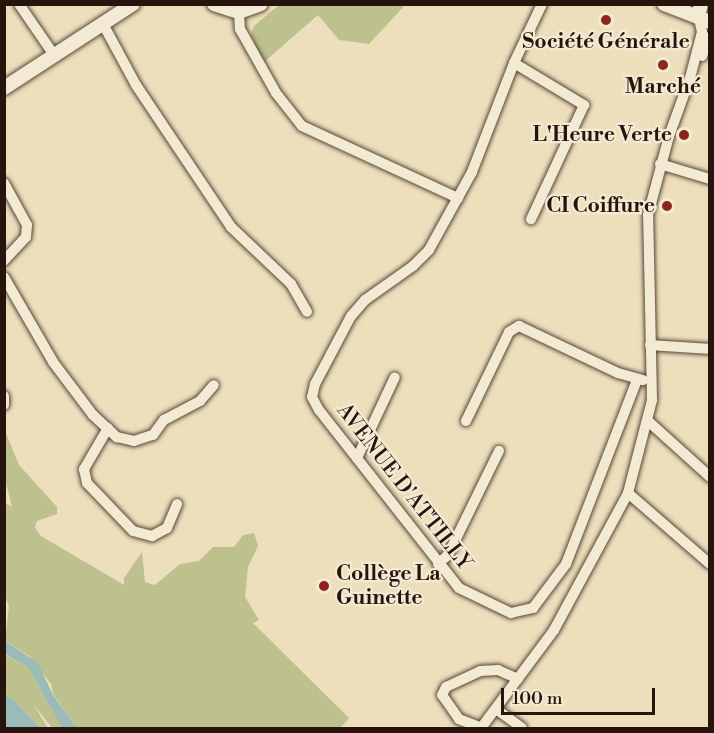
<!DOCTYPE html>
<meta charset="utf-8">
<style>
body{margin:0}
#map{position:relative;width:714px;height:733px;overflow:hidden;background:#eddfbc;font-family:"Libre Bodoni",serif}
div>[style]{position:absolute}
.green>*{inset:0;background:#bcc18e}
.water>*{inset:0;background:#9bbbb9}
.roads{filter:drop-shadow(0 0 2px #584739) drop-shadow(0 0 2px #584739)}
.minor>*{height:10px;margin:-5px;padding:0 5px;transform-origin:5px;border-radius:5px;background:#f3ead3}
.tertiary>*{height:14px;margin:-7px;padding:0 7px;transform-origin:7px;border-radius:7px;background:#f3ead3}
.dots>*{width:16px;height:16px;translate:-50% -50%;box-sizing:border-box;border:3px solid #f3ead3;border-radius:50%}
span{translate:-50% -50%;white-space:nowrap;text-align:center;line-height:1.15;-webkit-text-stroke:4.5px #f3ead3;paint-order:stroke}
.poi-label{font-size:21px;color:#27140d;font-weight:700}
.right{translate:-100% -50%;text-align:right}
.left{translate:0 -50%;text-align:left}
.street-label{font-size:21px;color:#27140d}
.frame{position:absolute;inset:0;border:6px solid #27140d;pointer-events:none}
.scale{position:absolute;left:501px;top:688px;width:154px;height:27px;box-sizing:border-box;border:3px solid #27140d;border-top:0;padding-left:8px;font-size:18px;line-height:21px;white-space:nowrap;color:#27140d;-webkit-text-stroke:4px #f3ead3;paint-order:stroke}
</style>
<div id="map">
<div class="green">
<i style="clip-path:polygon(279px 5px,405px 5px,369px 44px,339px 40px,318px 15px,263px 63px,251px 34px,254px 26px)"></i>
<i style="clip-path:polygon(5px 431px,19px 465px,57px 507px,57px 514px,37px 521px,35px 528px,41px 536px,124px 585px,124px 578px,142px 552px,145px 582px,155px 585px,180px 564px,199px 561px,213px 547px,234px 547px,243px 535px,254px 533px,258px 546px,248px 567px,245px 597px,259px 620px,253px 623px,349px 718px,340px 728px,77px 728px,53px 694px,51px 684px,29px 656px,5px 641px,9px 606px,4px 594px,4px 502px,12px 507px,5px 479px)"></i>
<i style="clip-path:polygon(4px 654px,29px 668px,64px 728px,52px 728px,33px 704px,48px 728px,40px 728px,13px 699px,5px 695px)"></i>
</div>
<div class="water">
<i style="clip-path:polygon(5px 641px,38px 663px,53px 695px,77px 728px,62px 727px,29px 668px,5px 654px)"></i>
<i style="clip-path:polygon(5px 695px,13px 699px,40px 728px,5px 728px)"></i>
</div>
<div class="roads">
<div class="minor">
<i style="left:19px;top:4px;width:62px;rotate:55.5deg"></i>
<i style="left:542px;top:4px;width:65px;rotate:115.4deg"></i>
<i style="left:514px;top:63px;width:117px;rotate:111.1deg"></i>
<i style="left:472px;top:172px;width:89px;rotate:118.9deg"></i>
<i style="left:429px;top:250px;width:23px;rotate:135deg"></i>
<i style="left:413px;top:266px;width:59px;rotate:144.7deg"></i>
<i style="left:365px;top:300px;width:21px;rotate:131deg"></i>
<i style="left:351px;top:316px;width:77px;rotate:117.9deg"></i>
<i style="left:315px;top:384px;width:13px;rotate:103deg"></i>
<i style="left:312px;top:397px;width:15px;rotate:62deg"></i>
<i style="left:319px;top:410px;width:226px;rotate:51.8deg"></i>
<i style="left:459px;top:588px;width:58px;rotate:25.7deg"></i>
<i style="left:511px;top:613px;width:23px;rotate:-13deg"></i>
<i style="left:533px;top:608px;width:55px;rotate:-53.1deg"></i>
<i style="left:566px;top:564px;width:197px;rotate:-68.9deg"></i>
<i style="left:239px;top:12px;width:17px;rotate:87deg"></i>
<i style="left:240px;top:29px;width:73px;rotate:60.6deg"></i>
<i style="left:276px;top:93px;width:42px;rotate:51.8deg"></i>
<i style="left:302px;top:126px;width:172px;rotate:24.8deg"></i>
<i style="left:103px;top:24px;width:69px;rotate:61.6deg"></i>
<i style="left:136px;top:85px;width:171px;rotate:56.2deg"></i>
<i style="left:231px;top:227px;width:83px;rotate:43.5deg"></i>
<i style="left:291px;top:284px;width:32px;rotate:60deg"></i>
<i style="left:702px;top:56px;width:21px;rotate:-67deg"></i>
<i style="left:514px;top:63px;width:82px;rotate:31deg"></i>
<i style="left:584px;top:105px;width:126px;rotate:114.9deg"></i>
<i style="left:660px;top:164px;width:52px;rotate:16.7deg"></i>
<i style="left:4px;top:183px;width:48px;rotate:61.3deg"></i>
<i style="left:27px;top:225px;width:12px;rotate:95deg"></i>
<i style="left:26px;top:237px;width:33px;rotate:133deg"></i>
<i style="left:4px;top:277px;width:98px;rotate:60deg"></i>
<i style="left:53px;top:362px;width:66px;rotate:53deg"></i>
<i style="left:93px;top:415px;width:33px;rotate:43deg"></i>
<i style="left:117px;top:437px;width:17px;rotate:13deg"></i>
<i style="left:134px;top:441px;width:20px;rotate:-18deg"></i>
<i style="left:153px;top:435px;width:19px;rotate:-54deg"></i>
<i style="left:164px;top:420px;width:41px;rotate:-27.8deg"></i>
<i style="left:200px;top:401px;width:21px;rotate:-49deg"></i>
<i style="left:650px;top:345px;width:60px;rotate:3.8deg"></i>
<i style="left:4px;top:396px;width:9px;rotate:90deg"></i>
<i style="left:466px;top:421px;width:99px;rotate:-64.2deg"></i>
<i style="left:509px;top:332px;width:12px;rotate:-31deg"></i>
<i style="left:519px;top:326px;width:110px;rotate:25.4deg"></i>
<i style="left:618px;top:373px;width:26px;rotate:16deg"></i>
<i style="left:648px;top:421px;width:84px;rotate:42.1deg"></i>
<i style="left:108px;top:428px;width:48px;rotate:120.3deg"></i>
<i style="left:84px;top:469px;width:14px;rotate:78deg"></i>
<i style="left:87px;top:483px;width:66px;rotate:46.2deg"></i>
<i style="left:133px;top:531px;width:20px;rotate:15deg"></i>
<i style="left:152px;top:536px;width:17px;rotate:-28deg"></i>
<i style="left:167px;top:528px;width:26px;rotate:-67deg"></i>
<i style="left:357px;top:458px;width:89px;rotate:-64.9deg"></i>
<i style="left:628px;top:493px;width:108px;rotate:40.9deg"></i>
<i style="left:438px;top:564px;width:13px;rotate:-42deg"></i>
<i style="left:448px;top:555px;width:116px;rotate:-63.9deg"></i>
<i style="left:496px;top:709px;width:32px;rotate:36deg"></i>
<i style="left:481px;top:728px;width:122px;rotate:-53.3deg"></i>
<i style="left:554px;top:630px;width:156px;rotate:-61.6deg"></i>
<i style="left:628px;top:493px;width:96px;rotate:-75.5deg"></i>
<i style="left:652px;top:400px;width:185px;rotate:-91.2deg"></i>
<i style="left:648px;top:215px;width:82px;rotate:-75.1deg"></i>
<i style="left:669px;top:136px;width:62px;rotate:-70.1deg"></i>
<i style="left:690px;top:78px;width:48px;rotate:-75.4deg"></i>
<i style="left:702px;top:32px;width:13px;rotate:-103deg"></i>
<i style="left:482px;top:728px;width:25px;rotate:-159deg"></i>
<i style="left:459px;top:719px;width:29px;rotate:-125deg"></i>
<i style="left:442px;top:695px;width:9px;rotate:-63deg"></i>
<i style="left:446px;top:687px;width:38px;rotate:-25deg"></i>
<i style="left:480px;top:671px;width:18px;rotate:-3deg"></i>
<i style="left:498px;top:670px;width:22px;rotate:24deg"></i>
</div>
<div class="tertiary">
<i style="left:214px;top:4px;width:26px;rotate:18deg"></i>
<i style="left:239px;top:12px;width:23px;rotate:-20deg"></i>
<i style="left:664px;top:4px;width:36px;rotate:21deg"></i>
<i style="left:701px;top:4px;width:13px;rotate:103deg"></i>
<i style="left:698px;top:17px;width:13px;rotate:23deg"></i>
<i style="left:4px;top:88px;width:154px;rotate:-33.1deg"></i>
</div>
</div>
<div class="dots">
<i style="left:606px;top:20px;background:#8f2418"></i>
<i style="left:663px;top:65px;background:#8f2418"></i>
<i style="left:684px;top:135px;background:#8f2418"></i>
<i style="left:667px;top:206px;background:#8f2418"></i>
<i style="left:324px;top:586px;background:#8f2418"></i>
</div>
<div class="poi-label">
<span style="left:606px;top:42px">Société Générale</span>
<span style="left:663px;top:87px">Marché</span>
<span class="right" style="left:672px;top:135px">L'Heure Verte</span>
<span class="right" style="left:655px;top:206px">CI Coiffure</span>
<span class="left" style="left:336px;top:586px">Collège La<br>Guinette</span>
</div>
<div class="street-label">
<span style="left:404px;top:487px;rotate:52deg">AVENUE D'ATTILLY</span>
</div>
<div class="frame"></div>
<div class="scale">100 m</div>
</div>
